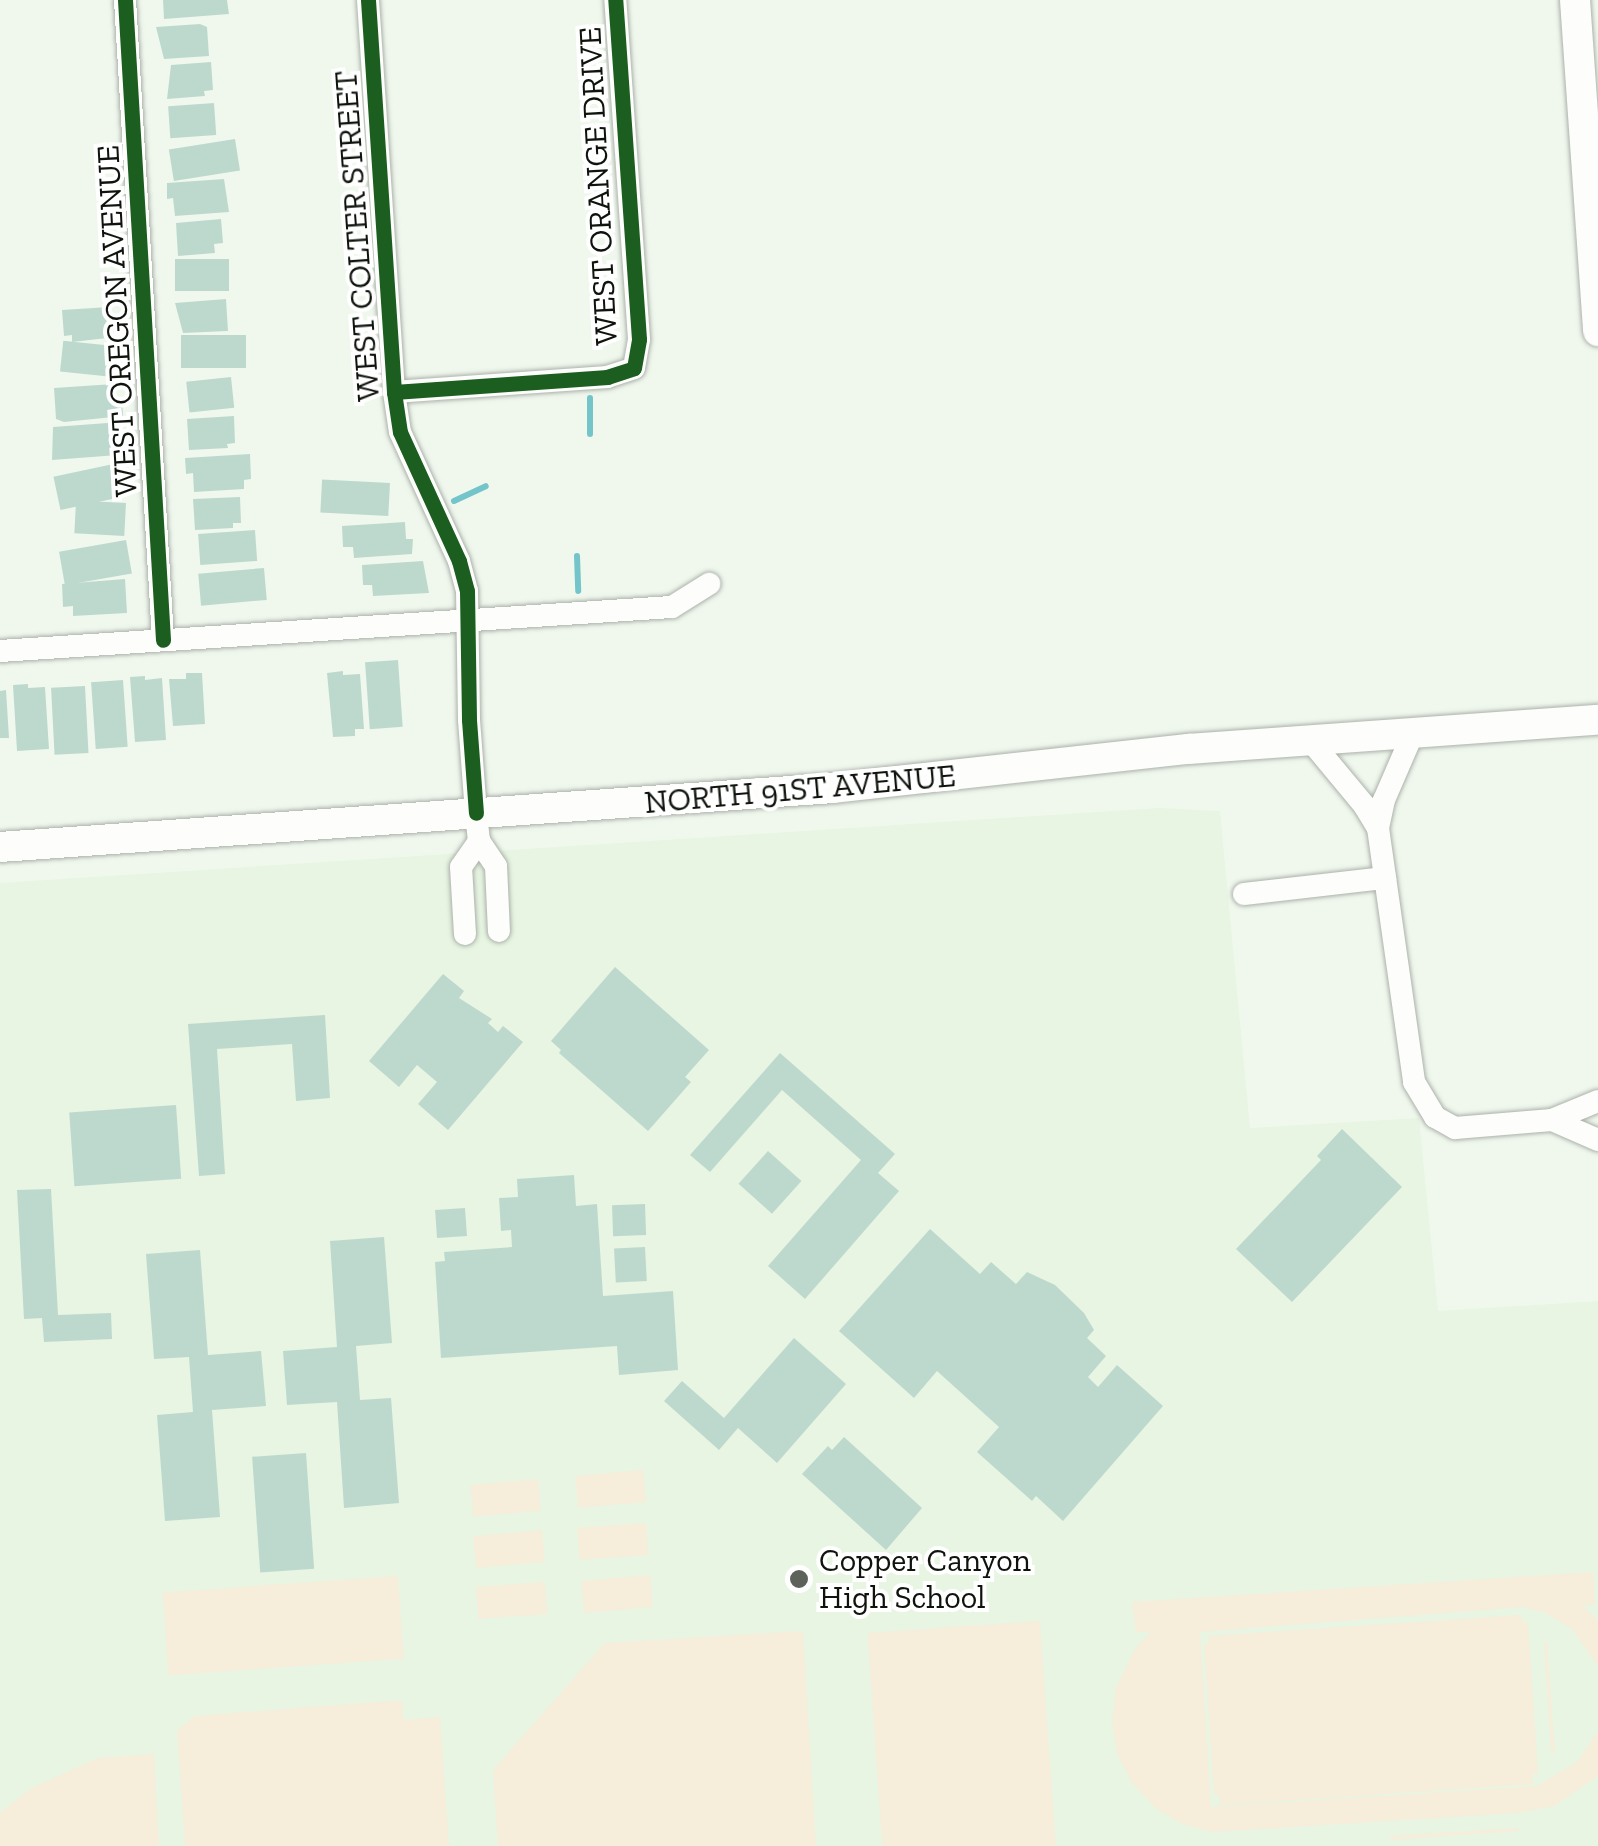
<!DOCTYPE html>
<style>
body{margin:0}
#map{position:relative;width:1598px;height:1846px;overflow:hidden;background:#f0f8ee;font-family:"Zilla Slab",serif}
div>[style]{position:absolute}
.built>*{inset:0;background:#e7f5e2}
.green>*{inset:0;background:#f6eddb;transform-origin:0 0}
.stream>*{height:6px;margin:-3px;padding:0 3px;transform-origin:3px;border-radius:3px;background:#73c5ca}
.building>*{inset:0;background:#bdd9ce;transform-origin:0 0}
.roads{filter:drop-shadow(0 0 2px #acb2aa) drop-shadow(0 0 2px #acb2aa)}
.minor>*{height:22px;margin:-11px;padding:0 11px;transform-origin:11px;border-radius:11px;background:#fdfefc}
.major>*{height:30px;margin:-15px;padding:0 15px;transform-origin:15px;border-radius:15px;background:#fdfefc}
.cycleway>*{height:15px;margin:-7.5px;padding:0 7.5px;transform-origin:7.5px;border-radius:7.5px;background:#1b5e20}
.dots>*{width:28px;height:28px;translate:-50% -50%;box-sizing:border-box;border:5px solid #fff;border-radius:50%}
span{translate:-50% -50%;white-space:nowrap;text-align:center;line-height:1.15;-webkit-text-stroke:8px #fff;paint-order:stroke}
.street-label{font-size:32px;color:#0e130c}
.poi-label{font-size:32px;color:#0e130c}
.left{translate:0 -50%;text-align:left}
</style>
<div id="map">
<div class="built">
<i style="clip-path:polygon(1159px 808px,1220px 811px,1250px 1128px,1419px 1118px,1438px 1311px,1598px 1301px,1598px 1846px,0 1846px,0 883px)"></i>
</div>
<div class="green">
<i style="left:643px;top:1470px;width:32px;height:68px;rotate:85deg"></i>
<i style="left:538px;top:1479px;width:32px;height:68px;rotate:85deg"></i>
<i style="left:646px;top:1523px;width:32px;height:69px;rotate:86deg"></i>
<i style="left:542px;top:1530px;width:32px;height:69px;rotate:85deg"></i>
<i style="clip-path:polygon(1593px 1572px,1595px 1604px,1583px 1606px,1598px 1621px,1598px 1666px,1572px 1629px,1544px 1612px,1522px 1607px,1200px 1632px,1211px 1807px,1537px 1786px,1577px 1762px,1598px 1731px,1598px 1776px,1554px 1806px,1517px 1813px,1212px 1832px,1182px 1824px,1157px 1809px,1132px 1783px,1117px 1753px,1112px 1722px,1116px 1688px,1135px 1649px,1151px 1632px,1136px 1632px,1132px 1602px)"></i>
<i style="left:650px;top:1575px;width:32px;height:69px;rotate:85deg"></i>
<i style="left:398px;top:1576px;width:83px;height:236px;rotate:86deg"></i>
<i style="left:545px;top:1582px;width:32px;height:69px;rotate:86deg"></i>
<i style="clip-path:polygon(1521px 1615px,1522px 1622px,1528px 1622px,1538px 1773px,1532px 1774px,1533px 1784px,1220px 1805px,1219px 1795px,1214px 1795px,1204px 1644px,1209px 1643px,1208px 1636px)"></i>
<i style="left:1040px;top:1621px;width:226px;height:173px;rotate:86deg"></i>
<i style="clip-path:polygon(803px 1631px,816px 1846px,498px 1846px,493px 1770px,605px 1643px)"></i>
<i style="clip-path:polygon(1544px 1642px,1547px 1642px,1555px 1753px,1551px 1753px)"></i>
<i style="clip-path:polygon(402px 1700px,403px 1720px,440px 1717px,449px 1846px,185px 1846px,177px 1731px,194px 1716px)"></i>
<i style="clip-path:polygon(154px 1754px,159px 1846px,0 1846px,0 1813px,32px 1788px,98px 1758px)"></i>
<i style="clip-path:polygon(1518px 1828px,1519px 1831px,1391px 1840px,1391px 1836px)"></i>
</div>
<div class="stream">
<i style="left:590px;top:434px;width:36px;rotate:-90deg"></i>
<i style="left:454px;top:501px;width:35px;rotate:-25deg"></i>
<i style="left:577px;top:556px;width:35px;rotate:88deg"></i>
</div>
<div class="building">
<i style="clip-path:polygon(163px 0,227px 0,229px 14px,164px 19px)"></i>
<i style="clip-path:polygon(200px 24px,207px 27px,209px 56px,164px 59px,156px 27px)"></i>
<i style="clip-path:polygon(211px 62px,213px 90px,204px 91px,205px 96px,167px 99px,171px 65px)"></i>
<i style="left:214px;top:103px;width:32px;height:46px;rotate:86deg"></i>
<i style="left:235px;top:139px;width:32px;height:67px;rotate:81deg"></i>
<i style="clip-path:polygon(224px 179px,229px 212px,175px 216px,173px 198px,167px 199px,167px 183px)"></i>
<i style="clip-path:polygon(221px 219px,223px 243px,214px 244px,215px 253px,178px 256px,176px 223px)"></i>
<i style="left:229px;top:259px;width:32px;height:54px;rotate:90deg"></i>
<i style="clip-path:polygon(226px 299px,228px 331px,183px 333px,175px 303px)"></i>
<i style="clip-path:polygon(109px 307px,116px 337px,72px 342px,72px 335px,64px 336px,62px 310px)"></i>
<i style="left:246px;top:335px;width:33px;height:65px;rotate:90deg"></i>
<i style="left:114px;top:346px;width:31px;height:51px;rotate:96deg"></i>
<i style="left:231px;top:377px;width:31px;height:45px;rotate:84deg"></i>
<i style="clip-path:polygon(114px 384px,115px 399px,122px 398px,123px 416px,64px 422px,56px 419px,54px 388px)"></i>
<i style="clip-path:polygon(234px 416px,235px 443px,227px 444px,228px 448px,189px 450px,187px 419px)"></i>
<i style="clip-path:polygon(121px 422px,121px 429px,116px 430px,118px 455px,52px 460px,53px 427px)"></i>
<i style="clip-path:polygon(250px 454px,251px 479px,244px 480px,244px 489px,194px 492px,193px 473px,186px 474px,185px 458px)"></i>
<i style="left:118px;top:463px;width:34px;height:66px;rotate:78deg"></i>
<i style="left:390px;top:483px;width:33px;height:68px;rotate:93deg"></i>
<i style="clip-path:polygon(240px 497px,241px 523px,233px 523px,233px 528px,195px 530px,193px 499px)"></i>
<i style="left:126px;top:503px;width:33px;height:50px;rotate:93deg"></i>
<i style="clip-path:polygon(405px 522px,406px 539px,413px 539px,412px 554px,354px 558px,353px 547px,343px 547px,342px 526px)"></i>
<i style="left:255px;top:530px;width:31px;height:57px;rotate:86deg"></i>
<i style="left:126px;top:540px;width:34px;height:68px;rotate:80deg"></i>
<i style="clip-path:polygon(423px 561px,429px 593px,373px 596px,372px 585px,363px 585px,362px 565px)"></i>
<i style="left:264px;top:568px;width:32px;height:66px;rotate:85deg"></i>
<i style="clip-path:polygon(125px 579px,127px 613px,73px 616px,73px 606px,63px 607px,62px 584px)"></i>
<i style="left:398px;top:660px;width:67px;height:33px;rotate:86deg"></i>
<i style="clip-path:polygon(343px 671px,343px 675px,360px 674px,364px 729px,355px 729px,355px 736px,333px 737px,327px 673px)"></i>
<i style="clip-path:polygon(186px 673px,202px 673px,205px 724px,173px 726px,169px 679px,186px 679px)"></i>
<i style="clip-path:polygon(145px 676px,145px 680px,162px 678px,166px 740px,135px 742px,130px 677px)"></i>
<i style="left:123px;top:680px;width:67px;height:32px;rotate:86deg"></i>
<i style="clip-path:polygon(28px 684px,28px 688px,45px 687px,49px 749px,17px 751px,13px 685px)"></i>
<i style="left:85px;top:686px;width:67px;height:34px;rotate:87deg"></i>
<i style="clip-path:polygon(6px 690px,9px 738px,0 738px,0 691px)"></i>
<i style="clip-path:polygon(615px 967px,709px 1050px,685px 1077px,691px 1082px,648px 1131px,559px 1053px,561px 1050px,551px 1041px)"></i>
<i style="clip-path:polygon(443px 974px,464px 991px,459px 998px,492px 1019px,488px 1023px,498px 1032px,503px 1026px,523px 1042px,448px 1130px,418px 1104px,437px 1082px,417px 1065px,399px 1087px,369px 1061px)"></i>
<i style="clip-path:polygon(325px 1015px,330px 1098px,296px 1101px,292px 1044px,217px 1049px,225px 1174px,199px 1176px,188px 1024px)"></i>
<i style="clip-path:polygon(780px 1053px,895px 1154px,878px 1173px,899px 1191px,805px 1299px,768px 1266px,861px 1160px,782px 1090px,710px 1172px,690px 1155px)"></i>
<i style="left:176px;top:1105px;width:74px;height:107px;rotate:86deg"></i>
<i style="clip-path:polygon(1342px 1129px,1402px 1187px,1292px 1302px,1236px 1249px,1321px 1160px,1317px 1156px)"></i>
<i style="left:768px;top:1151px;width:45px;height:44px;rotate:42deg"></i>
<i style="clip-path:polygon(574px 1175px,576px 1206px,597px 1204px,603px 1296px,673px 1291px,678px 1370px,619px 1375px,617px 1346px,441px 1358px,435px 1262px,445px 1261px,444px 1252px,512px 1247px,511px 1230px,501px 1231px,499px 1198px,518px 1197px,517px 1179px)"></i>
<i style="clip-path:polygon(51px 1189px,58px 1315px,111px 1313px,112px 1339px,44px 1342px,42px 1318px,24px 1319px,17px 1190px)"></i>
<i style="left:645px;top:1204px;width:31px;height:33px;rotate:88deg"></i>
<i style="left:465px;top:1208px;width:28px;height:30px;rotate:86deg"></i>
<i style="clip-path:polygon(930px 1229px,980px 1274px,991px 1262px,1016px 1284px,1027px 1272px,1055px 1285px,1084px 1313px,1094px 1330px,1087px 1338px,1106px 1356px,1088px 1377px,1098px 1387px,1117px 1365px,1163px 1406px,1063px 1521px,1036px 1496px,1032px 1501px,977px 1452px,999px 1427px,937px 1371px,914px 1398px,839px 1331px)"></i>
<i style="clip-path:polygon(384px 1237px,392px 1343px,356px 1346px,360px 1400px,391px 1398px,399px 1503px,344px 1508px,337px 1402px,287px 1405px,283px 1351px,337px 1347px,330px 1241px)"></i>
<i style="left:645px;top:1247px;width:34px;height:31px;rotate:87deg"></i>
<i style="clip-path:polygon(200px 1250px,208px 1355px,261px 1351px,266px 1406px,212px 1410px,220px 1517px,165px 1521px,157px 1415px,193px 1412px,189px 1357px,154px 1359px,146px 1254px)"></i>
<i style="clip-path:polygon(794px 1338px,846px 1384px,777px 1463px,738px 1428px,719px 1450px,664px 1401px,682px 1381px,724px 1418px)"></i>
<i style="clip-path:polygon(844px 1437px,922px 1508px,886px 1550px,802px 1474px,828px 1446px,832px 1450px)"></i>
<i style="left:306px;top:1453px;width:116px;height:54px;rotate:86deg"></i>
</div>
<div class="roads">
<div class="minor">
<i style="left:125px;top:0;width:641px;rotate:86.6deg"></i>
<i style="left:368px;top:0;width:393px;rotate:86.2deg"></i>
<i style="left:394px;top:392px;width:40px;rotate:81.5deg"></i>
<i style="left:400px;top:432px;width:142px;rotate:65.4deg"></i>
<i style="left:459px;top:561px;width:31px;rotate:75deg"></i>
<i style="left:467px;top:591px;width:129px;rotate:89.1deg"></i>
<i style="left:469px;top:720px;width:93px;rotate:85.7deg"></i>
<i style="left:476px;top:813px;width:28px;rotate:84deg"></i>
<i style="left:479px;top:841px;width:30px;rotate:56deg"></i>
<i style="left:496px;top:866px;width:65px;rotate:87.4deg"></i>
<i style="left:394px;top:392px;width:214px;rotate:-4deg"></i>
<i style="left:607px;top:377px;width:28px;rotate:-18deg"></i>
<i style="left:634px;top:368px;width:29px;rotate:-80deg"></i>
<i style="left:639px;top:339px;width:340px;rotate:-94deg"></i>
<i style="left:0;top:651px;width:673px;rotate:-3.75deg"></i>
<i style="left:672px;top:607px;width:44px;rotate:-31.9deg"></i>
<i style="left:1310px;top:740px;width:85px;rotate:50.3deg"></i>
<i style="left:1364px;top:805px;width:27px;rotate:59deg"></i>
<i style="left:1378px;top:828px;width:29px;rotate:-78deg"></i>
<i style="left:1384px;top:800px;width:73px;rotate:-66.6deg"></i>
<i style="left:1378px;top:828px;width:257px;rotate:81.9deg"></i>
<i style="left:1414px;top:1082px;width:41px;rotate:59deg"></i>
<i style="left:1435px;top:1117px;width:23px;rotate:29deg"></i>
<i style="left:1455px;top:1128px;width:97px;rotate:-4.7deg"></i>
<i style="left:1552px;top:1120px;width:50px;rotate:-22.4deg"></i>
<i style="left:1244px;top:894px;width:142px;rotate:-6.5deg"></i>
<i style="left:465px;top:934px;width:67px;rotate:-93.4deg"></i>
<i style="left:461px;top:867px;width:32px;rotate:-55deg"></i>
<i style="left:1552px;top:1120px;width:50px;rotate:23.5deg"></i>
</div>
<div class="major">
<i style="left:1575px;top:0;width:332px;rotate:86deg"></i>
<i style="left:0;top:847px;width:835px;rotate:-4.05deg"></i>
<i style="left:833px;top:788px;width:358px;rotate:-6.3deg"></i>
<i style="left:1189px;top:749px;width:410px;rotate:-4.1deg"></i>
</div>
</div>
<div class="cycleway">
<i style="left:125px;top:0;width:641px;rotate:86.6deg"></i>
<i style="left:368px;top:0;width:393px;rotate:86.2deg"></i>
<i style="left:394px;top:392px;width:40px;rotate:81.5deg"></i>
<i style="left:400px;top:432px;width:142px;rotate:65.4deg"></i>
<i style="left:459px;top:561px;width:31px;rotate:75deg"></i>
<i style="left:467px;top:591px;width:129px;rotate:89.1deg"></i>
<i style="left:469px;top:720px;width:93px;rotate:85.7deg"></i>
<i style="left:394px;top:392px;width:214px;rotate:-4deg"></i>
<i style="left:607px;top:377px;width:28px;rotate:-18deg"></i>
<i style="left:634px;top:368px;width:29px;rotate:-80deg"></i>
<i style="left:639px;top:339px;width:340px;rotate:-94deg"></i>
</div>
<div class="dots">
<i style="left:799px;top:1579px;background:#5d635b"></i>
</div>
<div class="street-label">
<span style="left:598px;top:186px;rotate:-93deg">WEST ORANGE DRIVE</span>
<span style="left:357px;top:236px;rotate:-94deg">WEST COLTER STREET</span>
<span style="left:117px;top:321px;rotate:-93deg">WEST OREGON AVENUE</span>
<span style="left:800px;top:789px;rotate:-5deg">NORTH 91ST AVENUE</span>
</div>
<div class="poi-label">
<span class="left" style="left:819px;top:1579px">Copper Canyon<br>High School</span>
</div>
</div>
